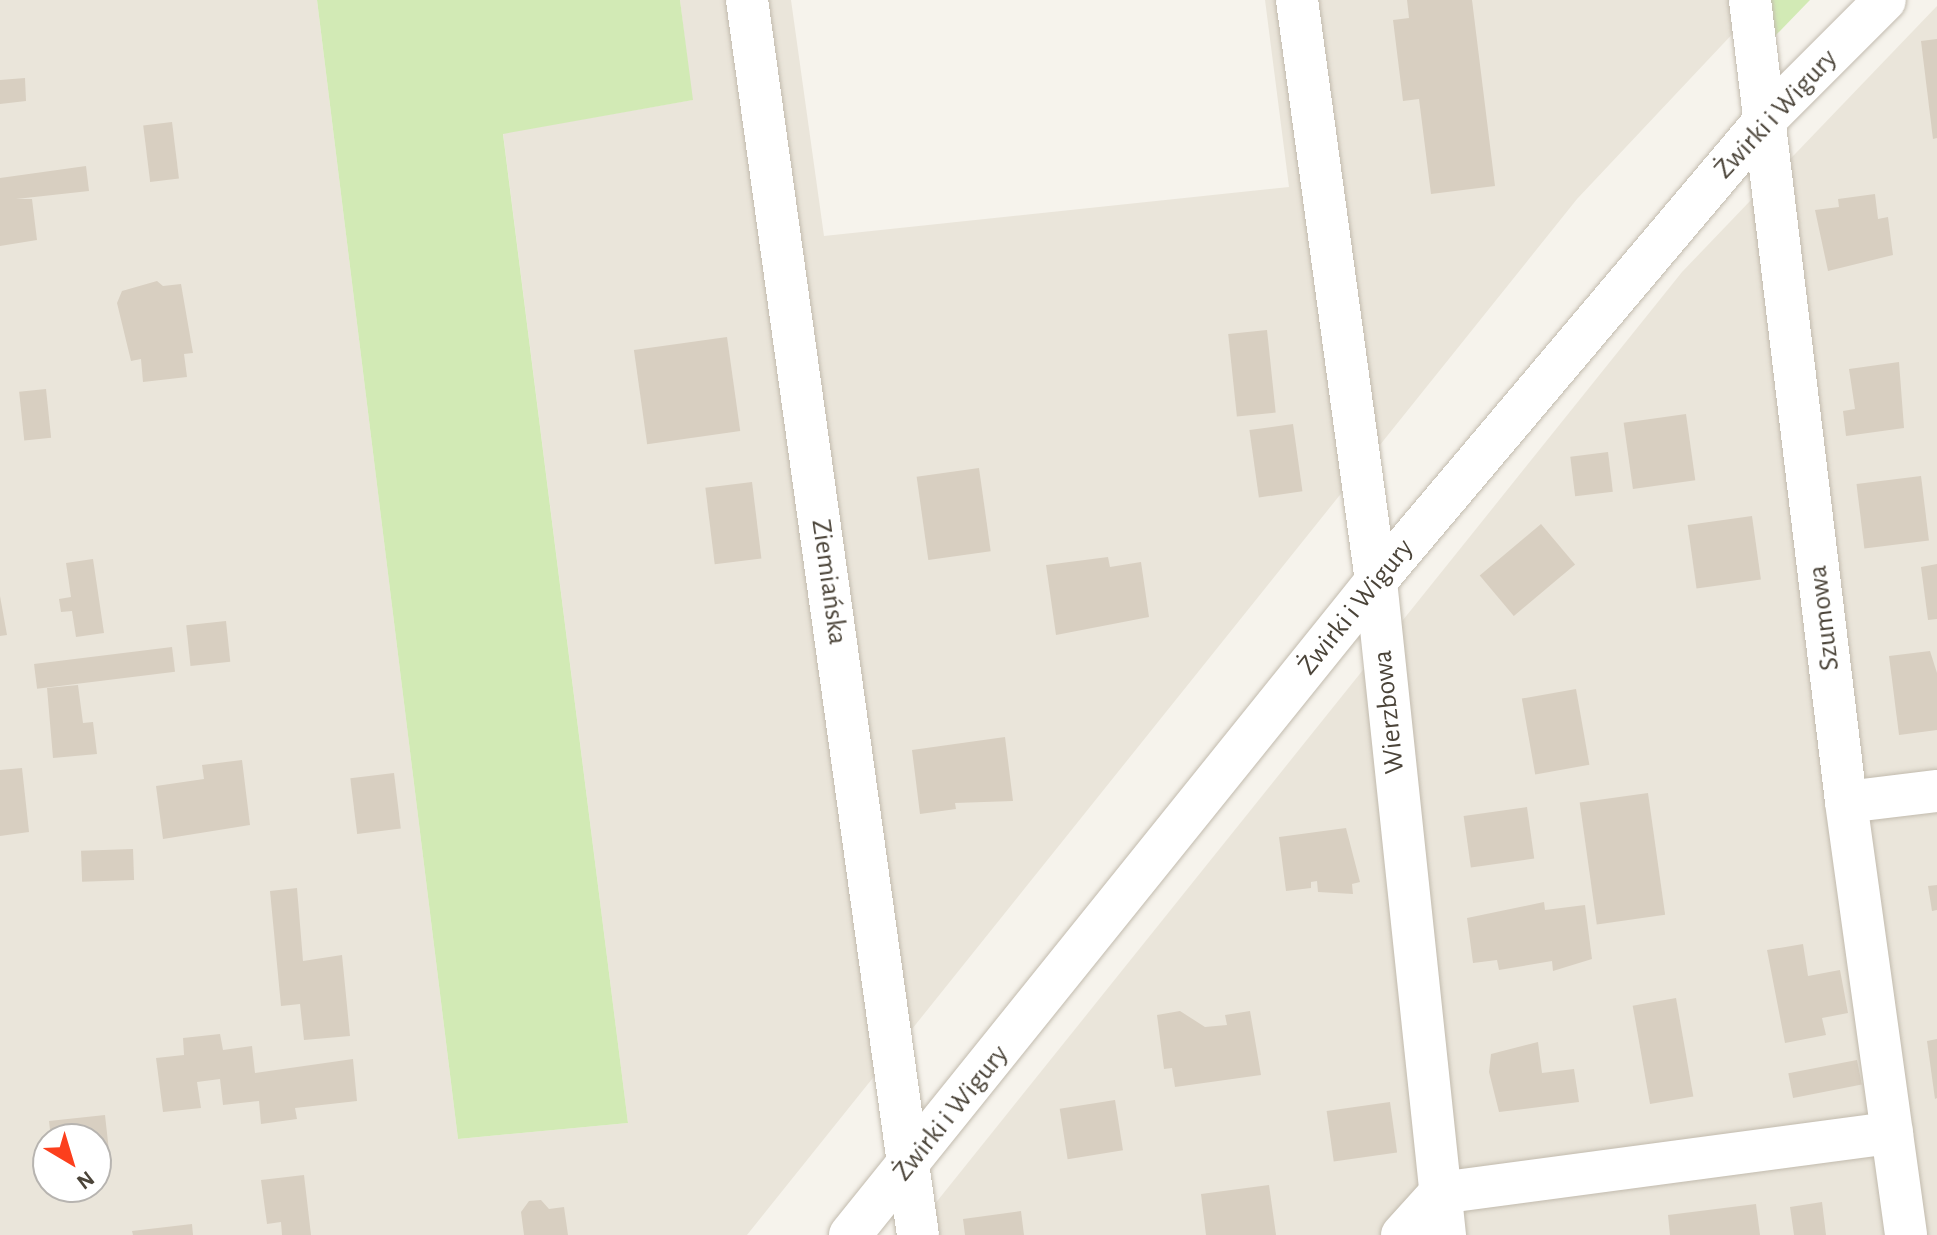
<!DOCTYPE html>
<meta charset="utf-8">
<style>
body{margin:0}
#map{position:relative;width:1937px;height:1235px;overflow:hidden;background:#f6f3ec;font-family:"Alegreya Sans",sans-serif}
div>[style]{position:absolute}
.residential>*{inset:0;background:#eae5da}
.green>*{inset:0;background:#d2eab5}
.building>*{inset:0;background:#d8cfc1;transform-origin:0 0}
.roads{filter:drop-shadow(0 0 2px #c2bbae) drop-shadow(0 0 2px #c2bbae)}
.minor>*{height:42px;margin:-21px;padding:0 21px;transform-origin:21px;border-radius:21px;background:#fff}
span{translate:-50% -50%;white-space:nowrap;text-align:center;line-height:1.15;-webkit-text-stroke:7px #fff;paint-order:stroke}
.street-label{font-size:28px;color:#4b4439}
.north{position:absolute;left:32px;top:1123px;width:80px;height:80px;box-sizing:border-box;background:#fff;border:2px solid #b7b4b0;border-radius:50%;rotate:142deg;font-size:22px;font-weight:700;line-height:32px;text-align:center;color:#4b4439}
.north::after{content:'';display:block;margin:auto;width:28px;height:36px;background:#fc3f1d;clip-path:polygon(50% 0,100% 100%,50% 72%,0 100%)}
</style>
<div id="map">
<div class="residential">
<i style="clip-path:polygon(evenodd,0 0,317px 0,458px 1139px,628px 1123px,503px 133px,692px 100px,680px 0,791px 0,824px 236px,1289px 187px,1265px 0,1734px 0,1738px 28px,1577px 199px,747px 1235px,0 1235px,0 0,48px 1139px,96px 1139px,96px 1187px,48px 1187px,48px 1139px)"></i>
<i style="clip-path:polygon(1937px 6px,1937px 1235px,910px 1235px,1682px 272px)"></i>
</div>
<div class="green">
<i style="clip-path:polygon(317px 0,680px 0,693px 100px,503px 134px,628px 1123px,458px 1139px)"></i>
<i style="clip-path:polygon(1769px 0,1810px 0,1774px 37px)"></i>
</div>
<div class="building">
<i style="clip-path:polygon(1407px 0,1472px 0,1495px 186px,1431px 194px,1419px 99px,1403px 101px,1393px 20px,1409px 18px)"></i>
<i style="clip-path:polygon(1937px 39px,1937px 138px,1933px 139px,1921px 41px)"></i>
<i style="clip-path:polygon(25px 78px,26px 101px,0 104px,0 80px)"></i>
<i style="left:172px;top:122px;width:57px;height:29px;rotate:83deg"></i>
<i style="clip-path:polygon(86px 166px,89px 191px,16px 199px,32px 199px,37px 240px,0 246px,0 178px)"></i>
<i style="clip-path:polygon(1875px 194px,1878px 219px,1888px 217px,1893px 255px,1828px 271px,1815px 210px,1839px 207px,1838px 199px)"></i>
<i style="clip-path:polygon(157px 281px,163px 286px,181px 284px,193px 353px,184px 354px,187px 377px,143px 382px,141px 359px,131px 361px,117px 303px,122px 291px)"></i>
<i style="left:1267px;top:330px;width:83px;height:39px;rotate:84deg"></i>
<i style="left:727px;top:337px;width:95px;height:94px;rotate:82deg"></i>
<i style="clip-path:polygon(1899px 362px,1904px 428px,1846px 436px,1843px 411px,1855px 409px,1849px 369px)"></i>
<i style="left:46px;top:389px;width:49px;height:27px;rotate:84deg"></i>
<i style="left:1686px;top:414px;width:67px;height:63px;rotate:82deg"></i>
<i style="left:1293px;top:424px;width:68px;height:44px;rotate:82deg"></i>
<i style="left:1608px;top:452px;width:40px;height:38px;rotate:83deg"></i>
<i style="left:979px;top:468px;width:84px;height:63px;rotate:82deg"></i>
<i style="left:1921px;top:476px;width:65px;height:65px;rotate:83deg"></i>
<i style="left:752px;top:482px;width:77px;height:47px;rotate:83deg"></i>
<i style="left:1752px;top:516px;width:64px;height:65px;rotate:82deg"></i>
<i style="left:1541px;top:524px;width:53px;height:80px;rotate:50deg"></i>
<i style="clip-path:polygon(1108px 557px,1110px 567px,1141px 562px,1149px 617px,1056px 635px,1046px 565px)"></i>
<i style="clip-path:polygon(93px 559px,104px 633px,76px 637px,72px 611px,61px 612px,59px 599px,71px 597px,66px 563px)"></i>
<i style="clip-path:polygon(1937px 564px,1937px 619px,1928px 620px,1921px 567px)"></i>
<i style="clip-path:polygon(0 596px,7px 635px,0 636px)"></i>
<i style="left:226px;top:621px;width:41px;height:40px;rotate:84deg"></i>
<i style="left:172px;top:647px;width:25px;height:139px;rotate:83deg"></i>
<i style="clip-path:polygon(1930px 651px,1937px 673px,1937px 730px,1899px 735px,1889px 656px)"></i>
<i style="clip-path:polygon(78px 685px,83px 723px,93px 722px,97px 754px,53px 758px,47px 688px)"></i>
<i style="left:1576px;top:689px;width:77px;height:55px;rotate:80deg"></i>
<i style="clip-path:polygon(1005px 737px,1013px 801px,955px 803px,956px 809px,920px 814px,912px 750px)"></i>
<i style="clip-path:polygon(242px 760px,250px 825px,163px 839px,156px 786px,204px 779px,202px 765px)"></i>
<i style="clip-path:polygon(22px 768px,29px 832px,0 836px,0 770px)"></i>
<i style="left:394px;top:773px;width:56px;height:44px;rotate:83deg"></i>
<i style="left:1648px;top:793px;width:123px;height:69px;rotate:82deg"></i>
<i style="left:1527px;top:807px;width:52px;height:64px;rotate:82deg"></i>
<i style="clip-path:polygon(1346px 828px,1360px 882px,1352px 884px,1353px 894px,1318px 892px,1317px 881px,1311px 882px,1311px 888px,1286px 891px,1279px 837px)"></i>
<i style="left:133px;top:849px;width:31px;height:52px;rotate:88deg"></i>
<i style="clip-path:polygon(1937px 885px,1937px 910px,1932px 911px,1928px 886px)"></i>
<i style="clip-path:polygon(297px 888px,303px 961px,342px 955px,350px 1036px,304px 1040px,300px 1004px,281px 1006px,270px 891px)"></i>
<i style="clip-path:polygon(1544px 902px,1545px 910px,1585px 905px,1592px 959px,1553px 971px,1552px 961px,1499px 970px,1497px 960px,1473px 963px,1467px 918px)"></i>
<i style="clip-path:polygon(1803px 944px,1808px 976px,1840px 970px,1848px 1013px,1822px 1018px,1826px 1035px,1785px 1043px,1767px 950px)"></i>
<i style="left:1676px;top:998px;width:100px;height:44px;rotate:80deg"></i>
<i style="clip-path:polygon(1180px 1011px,1205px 1027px,1227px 1025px,1225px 1015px,1250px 1011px,1261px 1075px,1175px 1087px,1172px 1068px,1164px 1069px,1157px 1015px)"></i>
<i style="clip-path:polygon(220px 1034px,223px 1050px,252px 1046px,255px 1073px,353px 1059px,357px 1101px,295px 1108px,297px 1119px,261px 1124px,259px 1101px,223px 1105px,220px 1079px,197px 1082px,201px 1108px,163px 1112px,156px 1058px,184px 1055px,183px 1038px)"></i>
<i style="clip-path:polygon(1937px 1039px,1937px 1098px,1935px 1099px,1927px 1041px)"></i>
<i style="clip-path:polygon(1538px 1042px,1542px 1073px,1574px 1069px,1579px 1102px,1499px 1112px,1489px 1072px,1491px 1054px)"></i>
<i style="left:1857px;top:1060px;width:25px;height:70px;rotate:79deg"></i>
<i style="left:1115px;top:1100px;width:51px;height:56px;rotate:81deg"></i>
<i style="left:1390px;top:1102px;width:51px;height:64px;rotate:82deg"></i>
<i style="clip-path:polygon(105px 1115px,110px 1160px,96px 1162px,96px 1139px,51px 1139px,49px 1121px)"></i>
<i style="clip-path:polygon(304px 1175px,311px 1235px,282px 1235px,281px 1222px,267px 1224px,261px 1180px)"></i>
<i style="clip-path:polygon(1269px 1185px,1276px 1235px,1206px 1235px,1201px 1194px)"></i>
<i style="clip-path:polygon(541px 1200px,549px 1209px,564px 1207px,568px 1235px,524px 1235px,521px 1212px,529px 1201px)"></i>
<i style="clip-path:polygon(1822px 1202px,1826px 1235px,1794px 1235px,1790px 1207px)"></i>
<i style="clip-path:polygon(1756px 1204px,1760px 1235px,1670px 1235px,1668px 1215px)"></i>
<i style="clip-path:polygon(1021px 1211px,1024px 1235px,965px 1235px,963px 1219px)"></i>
<i style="clip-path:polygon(192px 1224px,193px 1235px,133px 1235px,132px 1231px)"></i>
</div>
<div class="roads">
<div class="minor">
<i style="left:747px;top:0;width:1247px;rotate:82.12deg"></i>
<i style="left:1297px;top:0;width:586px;rotate:82.26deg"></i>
<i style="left:1376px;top:581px;width:658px;rotate:83.98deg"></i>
<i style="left:1750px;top:0;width:808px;rotate:83.17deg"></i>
<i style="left:1846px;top:802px;width:437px;rotate:82.1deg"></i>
<i style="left:1846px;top:802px;width:92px;rotate:-6.9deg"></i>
<i style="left:850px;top:1235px;width:839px;rotate:-51.19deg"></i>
<i style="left:1376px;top:581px;width:605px;rotate:-49.83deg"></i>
<i style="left:1766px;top:119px;width:168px;rotate:-45deg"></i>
<i style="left:1402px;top:1235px;width:57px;rotate:-47.9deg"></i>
<i style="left:1440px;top:1193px;width:456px;rotate:-7.6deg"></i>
</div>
</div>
<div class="street-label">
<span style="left:1776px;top:114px;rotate:-47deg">Żwirki i Wigury</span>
<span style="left:829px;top:582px;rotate:82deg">Ziemiańska</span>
<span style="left:1356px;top:607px;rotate:-51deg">Żwirki i Wigury</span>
<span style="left:1824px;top:618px;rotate:-97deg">Szumowa</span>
<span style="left:1389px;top:712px;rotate:-96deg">Wierzbowa</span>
<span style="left:951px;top:1113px;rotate:-51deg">Żwirki i Wigury</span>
</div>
<div class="north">N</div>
</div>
